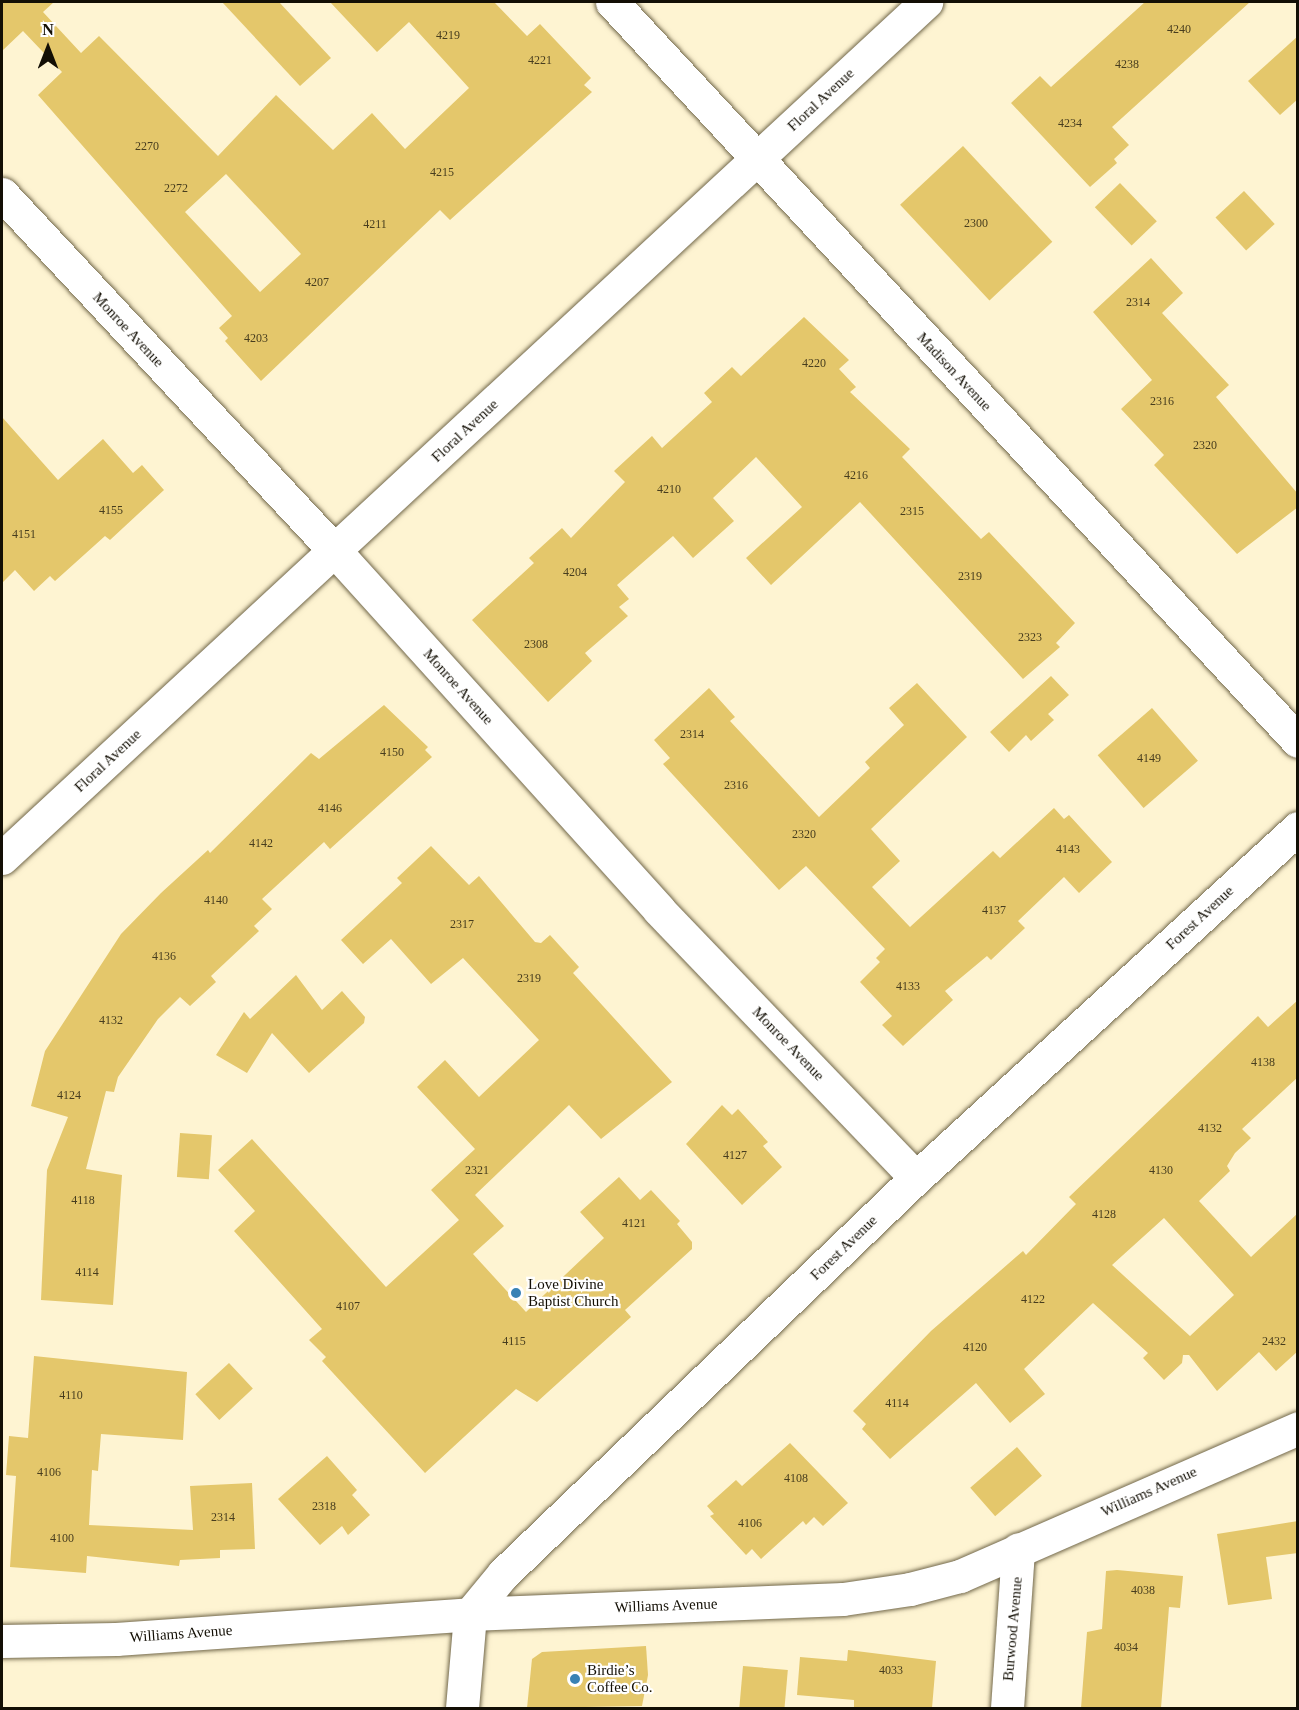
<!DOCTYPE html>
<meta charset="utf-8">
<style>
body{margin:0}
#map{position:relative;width:1299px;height:1710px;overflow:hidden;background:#fef4d2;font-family:Georgia,serif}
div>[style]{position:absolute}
.building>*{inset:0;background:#e4c76b;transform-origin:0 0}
.roads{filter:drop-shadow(0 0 2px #72684b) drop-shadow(0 0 2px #72684b)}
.minor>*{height:33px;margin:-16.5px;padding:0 16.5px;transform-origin:16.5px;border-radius:16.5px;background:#fff}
.tertiary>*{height:33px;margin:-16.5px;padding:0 16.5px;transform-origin:16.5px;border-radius:16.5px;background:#fff}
.dots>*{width:16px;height:16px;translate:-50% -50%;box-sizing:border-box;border:3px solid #fff;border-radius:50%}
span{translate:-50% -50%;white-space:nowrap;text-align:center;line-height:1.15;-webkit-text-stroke:4.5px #fff;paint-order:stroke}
.number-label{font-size:12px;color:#473d1e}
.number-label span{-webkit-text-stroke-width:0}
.street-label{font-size:15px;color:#130f05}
.poi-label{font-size:15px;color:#130f05}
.left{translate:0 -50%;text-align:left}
.frame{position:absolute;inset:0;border:3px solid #130f05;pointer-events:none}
.north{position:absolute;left:18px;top:18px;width:60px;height:60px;-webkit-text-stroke:4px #fff;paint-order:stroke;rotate:0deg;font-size:16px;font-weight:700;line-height:24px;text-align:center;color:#130f05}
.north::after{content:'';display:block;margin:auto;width:21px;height:27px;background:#130f05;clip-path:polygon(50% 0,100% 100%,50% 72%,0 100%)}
</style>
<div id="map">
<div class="building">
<i style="clip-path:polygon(evenodd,2px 2px,54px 2px,43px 12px,81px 53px,99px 36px,218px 156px,276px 95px,333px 150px,372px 113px,405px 149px,469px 88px,409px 22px,377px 52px,330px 2px,494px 2px,527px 36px,540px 24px,591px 78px,584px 85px,592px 92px,450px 220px,440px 210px,261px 381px,225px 341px,228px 338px,219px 328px,232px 316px,38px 95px,62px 72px,23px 31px,2px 51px,2px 2px,226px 174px,301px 254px,260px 292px,185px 212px,226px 174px)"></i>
<i style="clip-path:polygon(222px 2px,279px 2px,331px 58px,300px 86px)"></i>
<i style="clip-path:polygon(1145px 2px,1250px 2px,1112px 127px,1129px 145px,1114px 159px,1117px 163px,1090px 187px,1011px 103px,1040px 76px,1051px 87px)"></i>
<i style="clip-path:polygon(1298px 36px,1298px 99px,1280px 115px,1248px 81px)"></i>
<i style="left:963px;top:146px;width:131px;height:86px;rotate:47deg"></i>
<i style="left:1120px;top:183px;width:53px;height:35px;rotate:46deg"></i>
<i style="left:1244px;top:191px;width:45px;height:39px;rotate:47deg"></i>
<i style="clip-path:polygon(1151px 258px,1183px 293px,1162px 313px,1229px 385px,1216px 397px,1298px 494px,1298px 507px,1237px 554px,1154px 465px,1164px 455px,1121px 409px,1152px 380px,1093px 312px)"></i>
<i style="clip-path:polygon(804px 317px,849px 360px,839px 369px,856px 387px,850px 392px,910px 449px,902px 457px,981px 539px,989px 532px,1075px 623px,1056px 643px,1060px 647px,1023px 679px,860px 502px,771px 585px,746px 558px,802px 507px,756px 457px,713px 498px,734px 521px,693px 558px,673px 536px,617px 585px,629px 599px,619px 607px,628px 616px,585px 653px,592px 661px,548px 702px,472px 620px,534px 563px,529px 558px,562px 528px,571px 538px,625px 482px,614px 471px,652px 436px,662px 448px,712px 402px,704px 393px,732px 367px,741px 376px)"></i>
<i style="clip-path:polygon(2px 417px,58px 480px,103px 439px,133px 473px,142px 465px,164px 490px,110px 540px,105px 536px,55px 581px,50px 576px,34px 591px,15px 570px,2px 583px)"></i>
<i style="clip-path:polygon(1051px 676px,1069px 695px,1048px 714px,1054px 720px,1031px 741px,1026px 735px,1009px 752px,990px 732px)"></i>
<i style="clip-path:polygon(917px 683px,967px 737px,871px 829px,900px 861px,872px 887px,910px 927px,993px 851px,1000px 858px,1054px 808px,1064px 819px,1069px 815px,1112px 862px,1079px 893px,1064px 877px,1018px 921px,1025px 928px,991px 960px,987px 956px,945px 991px,953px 1000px,903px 1046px,882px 1025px,892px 1016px,860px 982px,880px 962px,876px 958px,885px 949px,806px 866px,779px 890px,663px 764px,670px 758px,654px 740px,709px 688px,735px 717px,730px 721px,819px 817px,870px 768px,865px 762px,904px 725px,889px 708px)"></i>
<i style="clip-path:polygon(384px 705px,428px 747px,425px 750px,432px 757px,330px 849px,324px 842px,262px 899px,272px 909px,254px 926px,259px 931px,211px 976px,216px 982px,190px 1006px,180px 997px,158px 1019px,118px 1077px,114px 1092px,106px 1091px,86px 1169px,122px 1175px,113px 1305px,41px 1300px,47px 1170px,68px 1117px,31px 1106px,45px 1051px,121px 934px,161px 893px,208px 850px,210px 853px,311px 753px,319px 759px)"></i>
<i style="left:1152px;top:708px;width:70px;height:72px;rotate:49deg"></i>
<i style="clip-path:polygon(431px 846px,469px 885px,479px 876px,535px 942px,541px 943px,550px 935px,579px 967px,573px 973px,672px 1082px,601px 1139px,569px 1105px,475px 1195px,504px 1226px,473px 1254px,526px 1312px,604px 1238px,580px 1212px,619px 1177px,640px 1200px,651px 1190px,680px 1221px,677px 1224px,692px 1242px,692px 1249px,625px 1310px,631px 1317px,537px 1402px,516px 1389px,425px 1473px,322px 1361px,326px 1357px,309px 1340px,322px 1329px,234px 1231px,255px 1211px,218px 1170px,252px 1139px,386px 1287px,459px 1220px,431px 1190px,475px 1149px,417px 1087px,445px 1060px,479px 1097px,539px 1040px,463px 958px,431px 984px,391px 939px,363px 964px,341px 940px,402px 883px,397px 878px)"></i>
<i style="clip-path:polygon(296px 975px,322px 1010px,342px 991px,365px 1017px,364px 1023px,309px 1073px,272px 1033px,247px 1073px,216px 1055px,244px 1012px,250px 1019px)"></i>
<i style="clip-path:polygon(evenodd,1298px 1000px,1298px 1077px,1242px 1129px,1251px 1138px,1235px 1153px,1227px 1166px,1230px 1171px,1199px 1201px,1251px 1257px,1298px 1213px,1298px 1351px,1276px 1371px,1259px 1352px,1217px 1391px,1189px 1355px,1183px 1355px,1182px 1363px,1164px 1380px,1143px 1358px,1148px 1353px,1093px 1303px,1024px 1369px,1045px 1394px,1010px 1423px,976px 1383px,890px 1459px,862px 1429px,866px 1424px,853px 1411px,931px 1331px,1023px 1251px,1026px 1255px,1076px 1204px,1069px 1197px,1258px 1016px,1268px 1027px,1298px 1000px,1164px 1218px,1234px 1295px,1190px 1336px,1112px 1265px,1164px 1218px)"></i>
<i style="clip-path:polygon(722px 1105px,732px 1115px,738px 1109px,768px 1142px,763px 1146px,782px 1167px,742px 1205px,686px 1144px)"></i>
<i style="left:180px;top:1133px;width:32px;height:44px;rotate:4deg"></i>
<i style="clip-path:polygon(34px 1356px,187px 1372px,183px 1440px,101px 1434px,98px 1471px,92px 1470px,89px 1525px,193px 1530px,190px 1486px,252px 1483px,255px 1549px,220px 1550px,220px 1558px,180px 1560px,179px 1566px,87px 1556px,86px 1573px,10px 1567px,16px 1476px,6px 1475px,9px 1436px,28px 1438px)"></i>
<i style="left:229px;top:1363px;width:35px;height:46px;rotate:47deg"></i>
<i style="clip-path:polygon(790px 1443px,848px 1503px,823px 1526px,814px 1517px,806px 1525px,803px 1521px,761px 1559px,752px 1549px,746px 1555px,710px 1516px,714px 1514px,707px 1506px,736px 1480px,742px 1486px)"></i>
<i style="left:1017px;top:1447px;width:38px;height:62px;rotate:49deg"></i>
<i style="clip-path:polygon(327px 1456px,357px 1490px,352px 1495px,370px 1515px,348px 1535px,342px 1526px,320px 1545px,278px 1499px)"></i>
<i style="clip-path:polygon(1298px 1521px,1298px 1553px,1266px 1557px,1272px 1599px,1228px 1605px,1217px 1534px)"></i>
<i style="clip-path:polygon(1117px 1570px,1183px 1576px,1180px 1608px,1169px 1607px,1161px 1708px,1081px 1708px,1087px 1632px,1102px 1629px,1106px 1571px)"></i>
<i style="clip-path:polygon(646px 1646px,648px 1675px,642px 1706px,527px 1708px,532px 1659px,542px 1652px)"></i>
<i style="clip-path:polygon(848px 1650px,936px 1661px,932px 1708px,854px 1708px,854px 1700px,797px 1695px,800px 1657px,847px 1661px)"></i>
<i style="left:743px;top:1666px;width:45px;height:42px;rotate:5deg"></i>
</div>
<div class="roads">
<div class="minor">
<i style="left:612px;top:2px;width:1008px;rotate:47.13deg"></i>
<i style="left:2px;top:194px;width:490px;rotate:47deg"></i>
<i style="left:336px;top:552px;width:482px;rotate:47.9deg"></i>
<i style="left:659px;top:910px;width:371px;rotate:46.2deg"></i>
<i style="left:2px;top:858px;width:1260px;rotate:-42.81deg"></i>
<i style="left:462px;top:1708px;width:94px;rotate:-85.1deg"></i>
<i style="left:470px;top:1614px;width:52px;rotate:-50.5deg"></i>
<i style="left:503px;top:1574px;width:572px;rotate:-43.8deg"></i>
<i style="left:916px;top:1178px;width:518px;rotate:-42.5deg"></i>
<i style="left:1007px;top:1708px;width:159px;rotate:-86deg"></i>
</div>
<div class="tertiary">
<i style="left:2px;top:1641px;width:114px;rotate:-1deg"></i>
<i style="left:116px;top:1639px;width:355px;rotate:-4deg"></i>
<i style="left:470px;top:1614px;width:373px;rotate:-2.3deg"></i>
<i style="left:843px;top:1599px;width:68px;rotate:-8.5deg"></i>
<i style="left:910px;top:1589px;width:52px;rotate:-14.6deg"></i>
<i style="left:960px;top:1576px;width:369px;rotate:-23.6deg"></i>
</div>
</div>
<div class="dots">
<i style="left:516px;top:1293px;background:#3882b5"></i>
<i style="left:575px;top:1679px;background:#3882b5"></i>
</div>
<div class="number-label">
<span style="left:1179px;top:30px">4240</span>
<span style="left:448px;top:36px">4219</span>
<span style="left:540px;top:61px">4221</span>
<span style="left:1127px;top:65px">4238</span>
<span style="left:1070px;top:124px">4234</span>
<span style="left:147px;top:147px">2270</span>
<span style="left:442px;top:173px">4215</span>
<span style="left:176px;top:189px">2272</span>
<span style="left:976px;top:224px">2300</span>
<span style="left:375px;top:225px">4211</span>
<span style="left:317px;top:283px">4207</span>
<span style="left:1138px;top:303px">2314</span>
<span style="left:256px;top:339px">4203</span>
<span style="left:814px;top:364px">4220</span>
<span style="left:1162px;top:402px">2316</span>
<span style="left:1205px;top:446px">2320</span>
<span style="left:856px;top:476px">4216</span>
<span style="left:669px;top:490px">4210</span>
<span style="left:111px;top:511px">4155</span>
<span style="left:912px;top:512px">2315</span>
<span style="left:24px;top:535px">4151</span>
<span style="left:575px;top:573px">4204</span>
<span style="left:970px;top:577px">2319</span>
<span style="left:1030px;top:638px">2323</span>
<span style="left:536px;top:645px">2308</span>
<span style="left:692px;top:735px">2314</span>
<span style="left:392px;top:753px">4150</span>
<span style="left:1149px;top:759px">4149</span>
<span style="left:736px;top:786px">2316</span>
<span style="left:330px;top:809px">4146</span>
<span style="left:804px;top:835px">2320</span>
<span style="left:261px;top:844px">4142</span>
<span style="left:1068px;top:850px">4143</span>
<span style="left:216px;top:901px">4140</span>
<span style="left:994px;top:911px">4137</span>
<span style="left:462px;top:925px">2317</span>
<span style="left:164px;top:957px">4136</span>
<span style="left:529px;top:979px">2319</span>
<span style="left:908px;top:987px">4133</span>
<span style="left:111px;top:1021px">4132</span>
<span style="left:1263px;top:1063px">4138</span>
<span style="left:69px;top:1096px">4124</span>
<span style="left:1210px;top:1129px">4132</span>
<span style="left:735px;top:1156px">4127</span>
<span style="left:477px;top:1171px">2321</span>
<span style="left:1161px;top:1171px">4130</span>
<span style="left:83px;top:1201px">4118</span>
<span style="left:1104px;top:1215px">4128</span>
<span style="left:634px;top:1224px">4121</span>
<span style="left:87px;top:1273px">4114</span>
<span style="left:1033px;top:1300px">4122</span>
<span style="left:348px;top:1307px">4107</span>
<span style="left:514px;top:1342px">4115</span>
<span style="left:1274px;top:1342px">2432</span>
<span style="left:975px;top:1348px">4120</span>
<span style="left:71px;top:1396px">4110</span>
<span style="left:897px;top:1404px">4114</span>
<span style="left:49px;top:1473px">4106</span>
<span style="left:796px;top:1479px">4108</span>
<span style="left:324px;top:1507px">2318</span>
<span style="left:223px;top:1518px">2314</span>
<span style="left:750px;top:1524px">4106</span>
<span style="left:62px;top:1539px">4100</span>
<span style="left:1143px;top:1591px">4038</span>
<span style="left:1126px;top:1648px">4034</span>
<span style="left:891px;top:1671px">4033</span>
</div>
<div class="street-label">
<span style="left:821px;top:100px;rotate:-43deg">Floral Avenue</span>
<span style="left:128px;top:330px;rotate:47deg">Monroe Avenue</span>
<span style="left:954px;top:372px;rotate:47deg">Madison Avenue</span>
<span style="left:465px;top:431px;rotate:-43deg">Floral Avenue</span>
<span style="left:458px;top:687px;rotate:48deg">Monroe Avenue</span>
<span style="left:108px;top:761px;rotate:-43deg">Floral Avenue</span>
<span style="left:1200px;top:918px;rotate:-43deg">Forest Avenue</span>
<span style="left:788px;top:1044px;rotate:46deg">Monroe Avenue</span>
<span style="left:844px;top:1248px;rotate:-44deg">Forest Avenue</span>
<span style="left:1149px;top:1492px;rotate:-24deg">Williams Avenue</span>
<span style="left:666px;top:1606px;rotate:-2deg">Williams Avenue</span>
<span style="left:1013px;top:1629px;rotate:-85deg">Burwood Avenue</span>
<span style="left:181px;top:1634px;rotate:-4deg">Williams Avenue</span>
</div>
<div class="poi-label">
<span class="left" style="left:528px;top:1293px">Love Divine<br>Baptist Church</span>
<span class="left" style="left:587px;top:1679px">Birdie’s<br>Coffee Co.</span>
</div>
<div class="frame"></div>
<div class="north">N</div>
</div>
